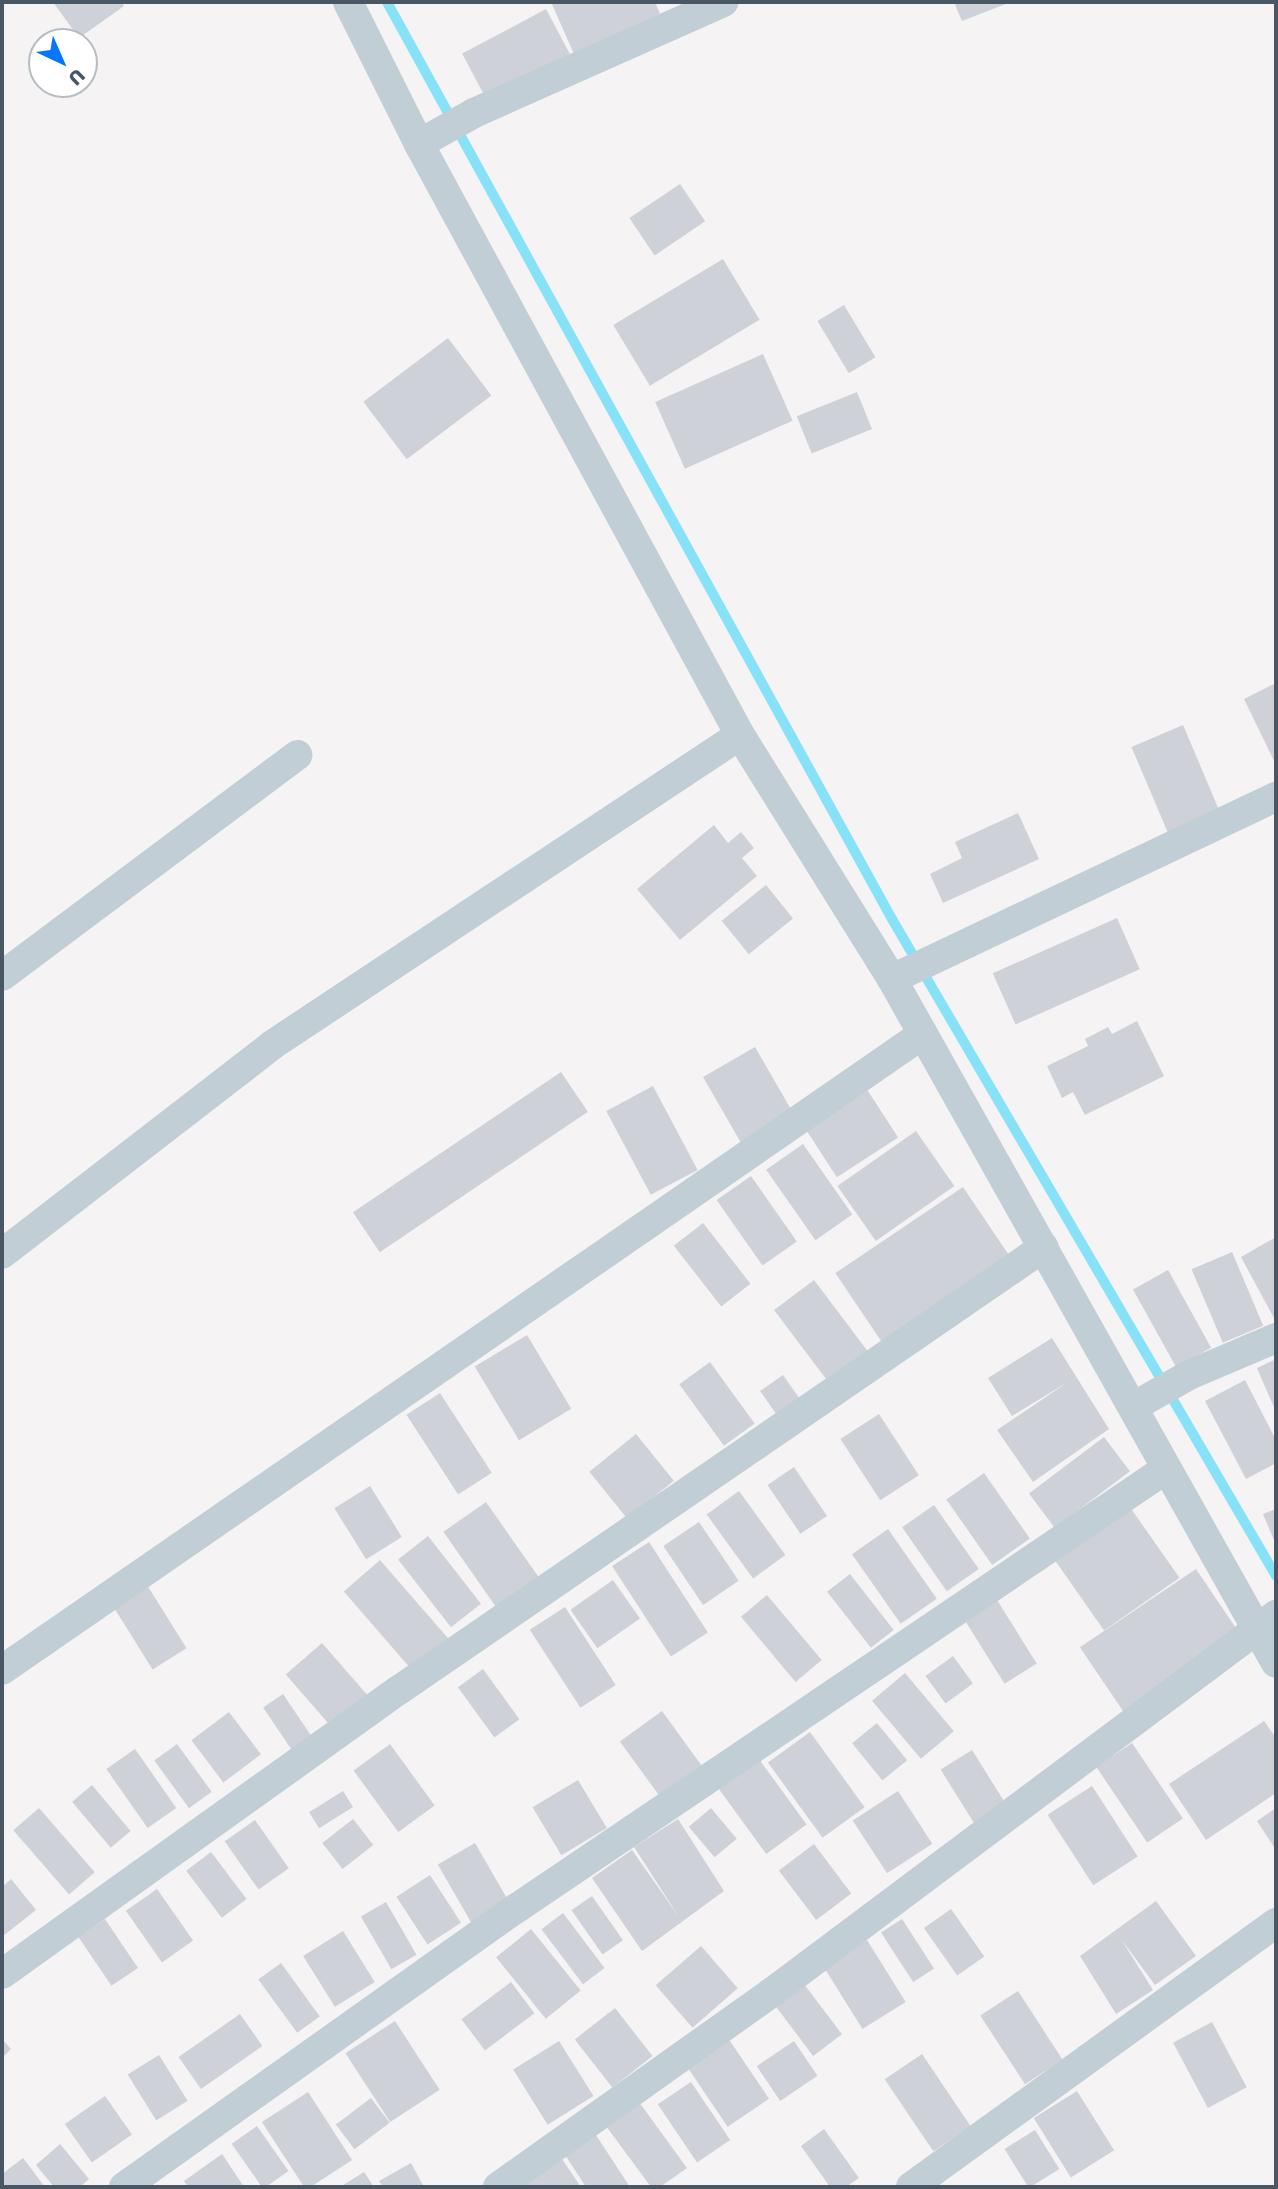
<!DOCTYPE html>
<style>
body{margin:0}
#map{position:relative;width:1278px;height:2189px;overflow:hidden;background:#f5f3f3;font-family:Rubik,sans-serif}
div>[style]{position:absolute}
.stream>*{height:10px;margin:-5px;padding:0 5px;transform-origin:5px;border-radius:5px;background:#87e2f7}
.building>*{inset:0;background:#ced2d8;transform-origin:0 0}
.minor>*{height:30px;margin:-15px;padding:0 15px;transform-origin:15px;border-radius:15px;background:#c2ced5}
span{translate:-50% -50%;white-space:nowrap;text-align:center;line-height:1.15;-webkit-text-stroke:5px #fff;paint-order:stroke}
.frame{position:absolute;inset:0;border:4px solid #485763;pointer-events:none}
.north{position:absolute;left:28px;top:28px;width:70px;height:70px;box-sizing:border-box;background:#fff;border:2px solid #b6bcc1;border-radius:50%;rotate:136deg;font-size:19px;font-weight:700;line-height:28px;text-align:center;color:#485763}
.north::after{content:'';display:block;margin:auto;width:24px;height:32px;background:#0577fc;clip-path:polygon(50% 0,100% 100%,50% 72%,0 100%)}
</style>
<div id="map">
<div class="stream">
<i style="left:387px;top:2px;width:1047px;rotate:61.16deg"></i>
<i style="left:892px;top:919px;width:761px;rotate:59.69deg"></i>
</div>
<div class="building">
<i style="clip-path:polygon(53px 2px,121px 2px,124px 6px,79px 38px)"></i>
<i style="clip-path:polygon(551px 2px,655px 2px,660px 14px,574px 54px)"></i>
<i style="clip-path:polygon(954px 2px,1011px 2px,962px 21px)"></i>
<i style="left:546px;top:9px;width:51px;height:95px;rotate:62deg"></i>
<i style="left:680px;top:184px;width:45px;height:61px;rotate:56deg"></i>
<i style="left:723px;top:259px;width:71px;height:128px;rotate:59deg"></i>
<i style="left:844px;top:305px;width:61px;height:31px;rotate:59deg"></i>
<i style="left:448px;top:338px;width:72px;height:106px;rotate:53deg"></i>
<i style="left:763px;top:354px;width:73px;height:118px;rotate:66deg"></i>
<i style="left:857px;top:392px;width:40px;height:65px;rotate:68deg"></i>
<i style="clip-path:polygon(1276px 683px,1276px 765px,1244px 699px)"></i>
<i style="left:1183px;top:725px;width:102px;height:56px;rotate:67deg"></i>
<i style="clip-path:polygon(1018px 813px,1039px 859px,943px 903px,930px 874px,962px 858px,955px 842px)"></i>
<i style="clip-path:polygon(714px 825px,728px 843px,741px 832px,754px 848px,742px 858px,757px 876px,680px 940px,637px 889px)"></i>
<i style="left:766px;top:885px;width:43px;height:57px;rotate:51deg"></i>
<i style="left:1117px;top:918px;width:56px;height:136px;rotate:66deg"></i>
<i style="clip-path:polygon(1137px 1021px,1164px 1076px,1085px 1115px,1073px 1092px,1062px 1098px,1047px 1066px,1088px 1046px,1085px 1039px,1108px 1027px,1112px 1034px)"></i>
<i style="left:755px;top:1047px;width:77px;height:60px;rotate:60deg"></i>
<i style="left:561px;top:1072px;width:48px;height:251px;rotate:56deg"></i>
<i style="left:653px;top:1086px;width:95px;height:53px;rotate:62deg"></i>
<i style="left:866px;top:1088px;width:59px;height:73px;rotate:57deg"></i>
<i style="left:916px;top:1131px;width:67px;height:96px;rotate:55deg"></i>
<i style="left:803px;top:1144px;width:86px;height:45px;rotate:55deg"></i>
<i style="left:751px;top:1176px;width:80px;height:42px;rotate:55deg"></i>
<i style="left:963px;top:1187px;width:88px;height:154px;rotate:56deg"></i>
<i style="left:703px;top:1223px;width:77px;height:37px;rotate:52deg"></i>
<i style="clip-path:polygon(1276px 1237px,1276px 1322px,1241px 1257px)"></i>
<i style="left:1232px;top:1252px;width:80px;height:44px;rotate:67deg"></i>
<i style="left:1168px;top:1270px;width:89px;height:40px;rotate:61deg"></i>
<i style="left:814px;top:1280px;width:93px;height:50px;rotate:53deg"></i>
<i style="left:527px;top:1335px;width:86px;height:61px;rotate:59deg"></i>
<i style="clip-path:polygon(1052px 1338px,1109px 1429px,1033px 1482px,997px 1430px,1068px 1382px,1012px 1416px,988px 1378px)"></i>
<i style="clip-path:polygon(1276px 1359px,1276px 1412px,1257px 1368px)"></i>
<i style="left:710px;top:1362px;width:76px;height:38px;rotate:54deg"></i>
<i style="left:783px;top:1375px;width:33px;height:28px;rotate:55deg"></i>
<i style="clip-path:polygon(1245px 1380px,1276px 1440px,1276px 1463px,1246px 1479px,1205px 1401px)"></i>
<i style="left:440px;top:1393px;width:95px;height:40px;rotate:57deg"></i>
<i style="left:879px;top:1414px;width:73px;height:46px;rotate:57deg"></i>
<i style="left:636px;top:1434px;width:60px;height:60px;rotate:51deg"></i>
<i style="left:1104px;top:1437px;width:43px;height:94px;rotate:53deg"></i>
<i style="left:794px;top:1467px;width:59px;height:32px;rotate:56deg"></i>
<i style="left:984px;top:1473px;width:80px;height:46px;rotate:55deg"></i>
<i style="left:370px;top:1486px;width:60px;height:42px;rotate:58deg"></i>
<i style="left:739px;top:1491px;width:79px;height:40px;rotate:54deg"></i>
<i style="left:1125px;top:1500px;width:95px;height:92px;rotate:55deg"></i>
<i style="left:486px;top:1502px;width:99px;height:52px;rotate:55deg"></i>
<i style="left:934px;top:1505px;width:78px;height:39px;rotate:55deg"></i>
<i style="clip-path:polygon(1276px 1509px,1276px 1545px,1263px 1514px)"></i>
<i style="left:699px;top:1522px;width:71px;height:43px;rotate:56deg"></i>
<i style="left:888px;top:1529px;width:85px;height:44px;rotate:55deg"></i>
<i style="left:428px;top:1536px;width:86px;height:38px;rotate:52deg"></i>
<i style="left:649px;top:1542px;width:108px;height:44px;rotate:57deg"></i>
<i style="left:380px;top:1560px;width:108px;height:48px;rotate:49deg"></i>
<i style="left:1196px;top:1569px;width:77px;height:140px;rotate:56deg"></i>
<i style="left:850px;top:1574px;width:71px;height:29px;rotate:52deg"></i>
<i style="left:142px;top:1577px;width:84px;height:40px;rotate:58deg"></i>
<i style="left:613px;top:1580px;width:47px;height:52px;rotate:55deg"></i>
<i style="left:767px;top:1595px;width:85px;height:34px;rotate:50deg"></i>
<i style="left:997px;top:1600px;width:75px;height:38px;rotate:58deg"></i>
<i style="left:565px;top:1607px;width:93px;height:42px;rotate:57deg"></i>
<i style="left:322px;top:1643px;width:69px;height:48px;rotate:49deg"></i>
<i style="left:953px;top:1656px;width:34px;height:34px;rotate:54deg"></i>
<i style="left:483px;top:1669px;width:62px;height:31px;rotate:54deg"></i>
<i style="left:905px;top:1673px;width:76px;height:43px;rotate:50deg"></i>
<i style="left:283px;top:1694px;width:57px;height:24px;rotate:56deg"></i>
<i style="left:662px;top:1711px;width:72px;height:52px;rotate:54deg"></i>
<i style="left:229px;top:1712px;width:53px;height:47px;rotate:53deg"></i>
<i style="clip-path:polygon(1264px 1721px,1276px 1738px,1276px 1793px,1206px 1840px,1169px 1784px)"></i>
<i style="left:877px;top:1723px;width:48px;height:32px;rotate:51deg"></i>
<i style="left:810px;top:1732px;width:93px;height:52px;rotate:54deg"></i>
<i style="left:1132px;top:1743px;width:91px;height:43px;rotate:56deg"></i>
<i style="left:177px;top:1744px;width:59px;height:28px;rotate:54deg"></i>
<i style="left:390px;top:1744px;width:76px;height:45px;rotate:54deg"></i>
<i style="left:135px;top:1749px;width:72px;height:35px;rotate:55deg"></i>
<i style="left:972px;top:1750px;width:65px;height:37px;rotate:58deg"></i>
<i style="left:759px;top:1759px;width:81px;height:50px;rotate:54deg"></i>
<i style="left:578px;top:1780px;width:56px;height:53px;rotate:59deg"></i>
<i style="left:92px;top:1785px;width:60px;height:26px;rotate:50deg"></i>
<i style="left:1092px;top:1786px;width:84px;height:53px;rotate:57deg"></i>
<i style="left:343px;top:1791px;width:19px;height:40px;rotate:58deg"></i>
<i style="left:898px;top:1791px;width:63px;height:54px;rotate:57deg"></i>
<i style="left:39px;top:1808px;width:85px;height:34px;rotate:49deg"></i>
<i style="left:711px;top:1808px;width:40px;height:29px;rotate:50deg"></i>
<i style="clip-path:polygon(1276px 1808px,1276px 1850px,1257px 1821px)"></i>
<i style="left:353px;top:1819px;width:33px;height:39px;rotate:52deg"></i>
<i style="clip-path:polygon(678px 1819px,724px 1891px,642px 1951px,592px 1878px,632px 1850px,679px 1917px,634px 1847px)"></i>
<i style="left:255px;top:1820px;width:59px;height:37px;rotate:55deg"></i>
<i style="left:475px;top:1843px;width:67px;height:43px;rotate:60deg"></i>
<i style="left:814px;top:1844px;width:62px;height:44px;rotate:53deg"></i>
<i style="left:211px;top:1852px;width:59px;height:31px;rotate:53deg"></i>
<i style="left:430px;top:1875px;width:57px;height:40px;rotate:57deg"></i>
<i style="clip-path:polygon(11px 1879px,36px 1910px,3px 1936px,2px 1887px)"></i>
<i style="left:157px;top:1889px;width:63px;height:38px;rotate:55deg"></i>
<i style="left:592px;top:1896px;width:54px;height:25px;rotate:55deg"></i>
<i style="clip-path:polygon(1156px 1901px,1196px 1956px,1155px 1985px,1121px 1939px,1153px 1990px,1116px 2014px,1080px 1956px)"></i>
<i style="left:386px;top:1902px;width:61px;height:29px;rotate:60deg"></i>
<i style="left:951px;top:1909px;width:58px;height:33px;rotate:55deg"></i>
<i style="left:563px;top:1913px;width:69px;height:27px;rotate:53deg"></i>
<i style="left:105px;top:1919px;width:59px;height:32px;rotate:56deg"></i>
<i style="left:902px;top:1919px;width:59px;height:25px;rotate:57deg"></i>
<i style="left:531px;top:1929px;width:79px;height:45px;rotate:51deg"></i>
<i style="left:343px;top:1931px;width:60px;height:47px;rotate:58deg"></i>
<i style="left:867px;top:1940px;width:73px;height:51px;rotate:58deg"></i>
<i style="left:701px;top:1946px;width:56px;height:60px;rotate:49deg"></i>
<i style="left:281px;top:1963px;width:66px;height:28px;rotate:54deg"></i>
<i style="left:511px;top:1982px;width:39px;height:62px;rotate:53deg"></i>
<i style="left:804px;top:1984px;width:63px;height:36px;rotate:53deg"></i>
<i style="left:1018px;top:1991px;width:82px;height:45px;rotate:57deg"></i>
<i style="left:615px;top:2008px;width:61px;height:51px;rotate:52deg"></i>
<i style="left:240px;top:2014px;width:39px;height:75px;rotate:55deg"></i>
<i style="left:395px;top:2021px;width:82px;height:59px;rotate:57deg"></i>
<i style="left:1212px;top:2022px;width:74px;height:44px;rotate:62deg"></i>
<i style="left:726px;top:2035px;width:77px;height:50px;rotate:56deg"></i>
<i style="clip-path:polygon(2px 2039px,11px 2049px,2px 2058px)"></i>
<i style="left:559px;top:2041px;width:65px;height:54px;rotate:58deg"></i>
<i style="left:794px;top:2041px;width:42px;height:45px;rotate:56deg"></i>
<i style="left:922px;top:2054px;width:87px;height:45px;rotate:56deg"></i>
<i style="left:159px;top:2055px;width:54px;height:37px;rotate:58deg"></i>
<i style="left:691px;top:2082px;width:70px;height:40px;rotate:56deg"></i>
<i style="left:1077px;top:2091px;width:70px;height:51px;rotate:58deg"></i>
<i style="left:308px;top:2092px;width:81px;height:55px;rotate:57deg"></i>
<i style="left:105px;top:2096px;width:47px;height:49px;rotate:55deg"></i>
<i style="left:371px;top:2098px;width:31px;height:44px;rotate:53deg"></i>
<i style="clip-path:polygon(639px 2102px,687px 2168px,660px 2187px,651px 2187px,606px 2126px)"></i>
<i style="left:257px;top:2126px;width:55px;height:31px;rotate:55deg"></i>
<i style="clip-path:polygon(824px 2129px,859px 2178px,846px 2187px,830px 2187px,801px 2146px)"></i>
<i style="left:1035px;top:2130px;width:46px;height:36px;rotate:58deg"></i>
<i style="clip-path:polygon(594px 2132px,630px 2187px,586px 2187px,563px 2152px)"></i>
<i style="clip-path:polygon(60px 2144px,89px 2179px,80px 2187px,54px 2187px,36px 2165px)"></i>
<i style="clip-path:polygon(222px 2154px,244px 2187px,188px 2187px,184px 2181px)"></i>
<i style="clip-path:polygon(560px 2156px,581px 2187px,519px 2187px)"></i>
<i style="clip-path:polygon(23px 2158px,45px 2187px,2px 2187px,2px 2174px)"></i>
<i style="clip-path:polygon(411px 2163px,424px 2187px,383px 2187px,379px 2181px)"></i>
<i style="clip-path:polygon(364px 2172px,374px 2187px,340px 2187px)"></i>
</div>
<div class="minor">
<i style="left:348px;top:2px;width:159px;rotate:63.4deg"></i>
<i style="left:419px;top:144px;width:673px;rotate:61.49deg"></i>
<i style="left:740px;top:735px;width:287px;rotate:58.1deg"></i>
<i style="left:892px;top:979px;width:784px;rotate:60.69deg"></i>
<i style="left:419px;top:144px;width:63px;rotate:-29.4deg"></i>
<i style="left:474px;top:113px;width:273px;rotate:-24deg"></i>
<i style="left:2px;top:976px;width:369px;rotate:-36.8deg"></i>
<i style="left:892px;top:979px;width:425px;rotate:-25.4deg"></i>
<i style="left:2px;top:1254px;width:341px;rotate:-37.7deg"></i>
<i style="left:272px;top:1045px;width:561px;rotate:-33.52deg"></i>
<i style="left:1133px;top:1407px;width:64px;rotate:-29.7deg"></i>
<i style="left:1189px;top:1375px;width:95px;rotate:-23deg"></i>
<i style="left:2px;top:1670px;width:1119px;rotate:-34.63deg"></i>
<i style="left:2px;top:1974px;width:488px;rotate:-35.6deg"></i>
<i style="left:399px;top:1690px;width:782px;rotate:-34.48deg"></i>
<i style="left:124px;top:2187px;width:482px;rotate:-35.4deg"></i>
<i style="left:517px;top:1908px;width:784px;rotate:-34.08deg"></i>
<i style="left:498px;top:2187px;width:335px;rotate:-35.4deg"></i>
<i style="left:771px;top:1993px;width:631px;rotate:-36.82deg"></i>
<i style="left:911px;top:2187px;width:450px;rotate:-35.9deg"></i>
</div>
<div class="frame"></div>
<div class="north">U</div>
</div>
